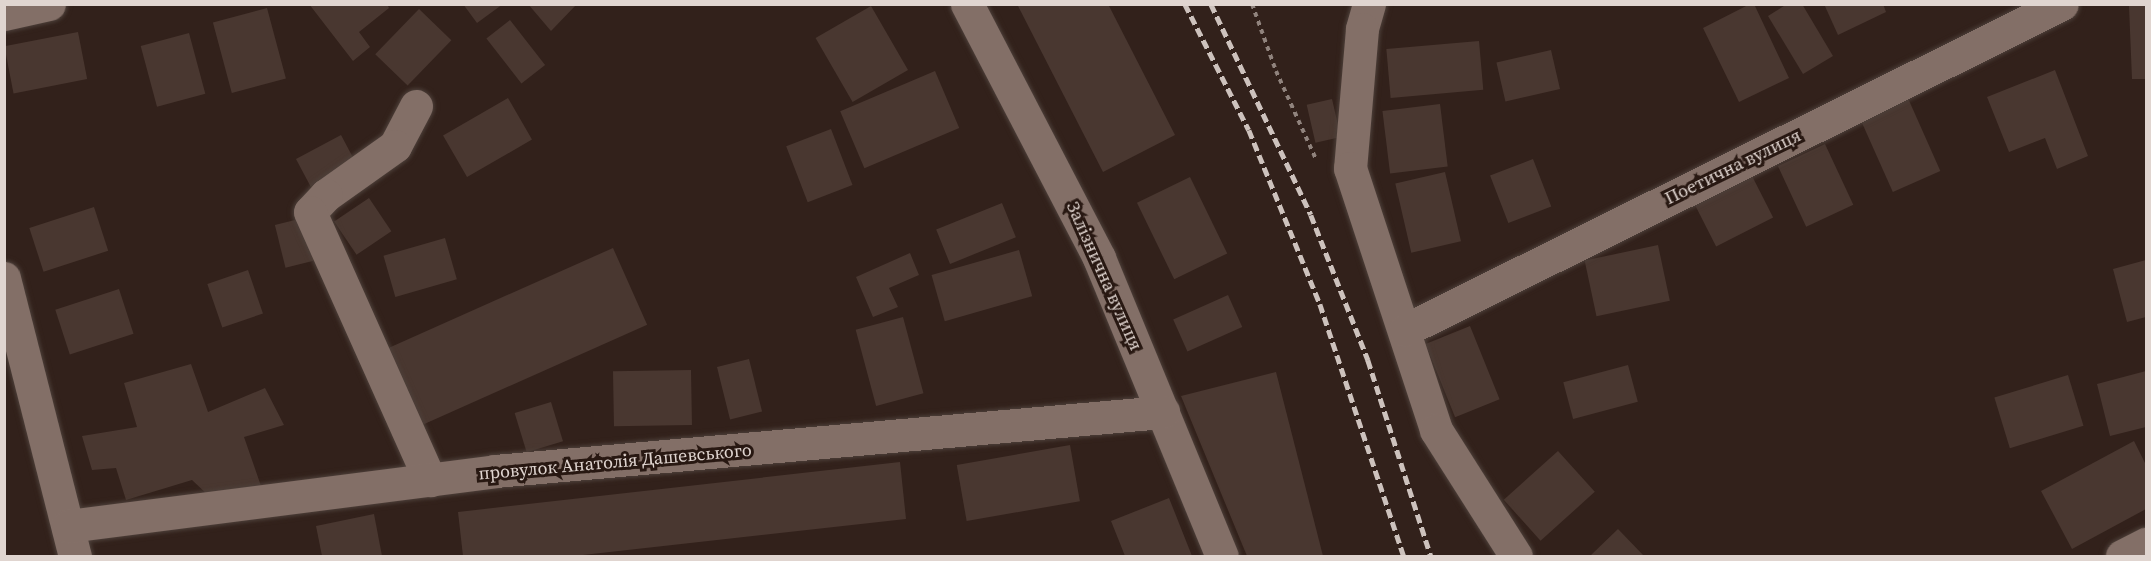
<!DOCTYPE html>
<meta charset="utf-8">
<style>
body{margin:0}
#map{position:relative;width:2151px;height:561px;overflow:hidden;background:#32211b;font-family:"Source Serif 4",serif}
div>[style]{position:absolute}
.building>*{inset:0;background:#493730;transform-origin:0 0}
.path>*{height:4px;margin-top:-2px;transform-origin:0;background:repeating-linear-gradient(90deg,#90837d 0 4.5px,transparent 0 9px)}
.roads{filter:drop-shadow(0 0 2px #4d403a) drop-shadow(0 0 2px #4d403a)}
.minor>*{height:33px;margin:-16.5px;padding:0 16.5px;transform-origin:16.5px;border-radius:16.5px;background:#836f67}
.rail>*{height:4.5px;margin-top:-2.25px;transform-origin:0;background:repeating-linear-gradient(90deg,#cdc2bd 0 9px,transparent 0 13.5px)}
span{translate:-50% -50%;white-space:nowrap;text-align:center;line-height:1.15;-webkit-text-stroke:6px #281812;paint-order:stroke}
.street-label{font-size:18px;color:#e0d5d0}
.frame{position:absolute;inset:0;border:6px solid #e0d5d0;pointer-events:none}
</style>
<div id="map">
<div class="building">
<i style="clip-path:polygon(309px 4px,387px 4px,389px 8px,359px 32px,370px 47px,353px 61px)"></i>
<i style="clip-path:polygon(463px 4px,503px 4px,477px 23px)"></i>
<i style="clip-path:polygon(528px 4px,577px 4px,551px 31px)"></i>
<i style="clip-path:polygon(1017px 4px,1108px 4px,1175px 135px,1103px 172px)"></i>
<i style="clip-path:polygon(1750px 4px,1754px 4px,1789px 78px,1739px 102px,1703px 28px)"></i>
<i style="clip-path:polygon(1787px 4px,1802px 4px,1833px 56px,1803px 74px,1768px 16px)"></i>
<i style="clip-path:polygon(1824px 4px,1883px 4px,1886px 12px,1838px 35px)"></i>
<i style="left:871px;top:6px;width:74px;height:64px;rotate:60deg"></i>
<i style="clip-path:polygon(2129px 6px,2146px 6px,2146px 79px,2132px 79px)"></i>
<i style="left:267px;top:8px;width:73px;height:56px;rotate:75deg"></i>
<i style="left:419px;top:9px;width:45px;height:63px;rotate:44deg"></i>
<i style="left:510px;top:20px;width:57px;height:30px;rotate:52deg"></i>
<i style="left:78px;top:32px;width:48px;height:75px;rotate:79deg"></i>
<i style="left:189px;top:33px;width:63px;height:50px;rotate:75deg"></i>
<i style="left:1479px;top:41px;width:49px;height:93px;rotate:85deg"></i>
<i style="left:1551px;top:50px;width:40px;height:56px;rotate:77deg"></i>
<i style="clip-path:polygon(2055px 70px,2088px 156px,2057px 169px,2045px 138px,2009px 152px,1987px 97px)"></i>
<i style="left:935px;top:71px;width:62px;height:103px;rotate:67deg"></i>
<i style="left:1907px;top:96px;width:82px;height:52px;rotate:66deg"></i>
<i style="left:508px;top:98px;width:48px;height:75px;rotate:60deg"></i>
<i style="left:1332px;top:99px;width:39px;height:26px;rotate:77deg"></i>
<i style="left:1440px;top:104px;width:63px;height:58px;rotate:83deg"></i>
<i style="left:831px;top:129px;width:60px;height:48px;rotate:69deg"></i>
<i style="left:341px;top:135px;width:36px;height:51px;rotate:62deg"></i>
<i style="left:1825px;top:144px;width:67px;height:52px;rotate:65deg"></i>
<i style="left:1533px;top:159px;width:51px;height:46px;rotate:69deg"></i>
<i style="left:1445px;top:172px;width:71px;height:51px;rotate:77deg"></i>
<i style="left:1750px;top:172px;width:51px;height:64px;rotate:63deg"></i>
<i style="left:1190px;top:177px;width:85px;height:59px;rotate:64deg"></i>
<i style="left:369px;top:198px;width:40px;height:42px;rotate:56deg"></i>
<i style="left:1002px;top:203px;width:37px;height:71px;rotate:68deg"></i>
<i style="left:94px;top:207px;width:46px;height:68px;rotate:72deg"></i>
<i style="left:303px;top:218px;width:44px;height:29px;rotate:76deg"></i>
<i style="left:445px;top:238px;width:43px;height:64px;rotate:74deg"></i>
<i style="left:1658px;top:245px;width:57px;height:75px;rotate:78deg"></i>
<i style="left:613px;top:248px;width:84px;height:258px;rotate:66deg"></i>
<i style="left:1019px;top:250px;width:48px;height:91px;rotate:74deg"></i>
<i style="clip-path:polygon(910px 253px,919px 275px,889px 288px,898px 307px,873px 317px,856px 277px)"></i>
<i style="clip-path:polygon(2146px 260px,2146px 317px,2127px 322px,2113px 269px)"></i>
<i style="left:248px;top:270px;width:46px;height:43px;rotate:71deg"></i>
<i style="left:119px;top:289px;width:47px;height:67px;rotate:72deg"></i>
<i style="left:1228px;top:295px;width:35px;height:60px;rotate:66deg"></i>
<i style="left:903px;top:317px;width:79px;height:49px;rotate:75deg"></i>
<i style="left:1470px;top:326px;width:79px;height:48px;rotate:68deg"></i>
<i style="left:749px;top:359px;width:54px;height:33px;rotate:76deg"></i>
<i style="clip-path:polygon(191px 364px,208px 412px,265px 388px,284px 425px,244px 437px,261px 486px,209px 496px,192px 480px,126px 500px,116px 468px,92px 470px,82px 436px,137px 427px,124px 383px)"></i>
<i style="left:1628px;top:365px;width:38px;height:67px;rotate:75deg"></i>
<i style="left:691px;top:370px;width:55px;height:78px;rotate:89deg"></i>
<i style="clip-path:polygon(2146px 371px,2146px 427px,2110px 436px,2097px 384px)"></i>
<i style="clip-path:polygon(1276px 372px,1323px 556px,1247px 556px,1181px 396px)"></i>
<i style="left:2068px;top:375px;width:53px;height:77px;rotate:73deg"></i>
<i style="left:551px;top:402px;width:41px;height:38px;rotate:73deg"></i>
<i style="clip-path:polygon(2134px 441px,2146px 465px,2146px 509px,2072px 549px,2041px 491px)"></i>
<i style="left:1070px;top:445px;width:57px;height:115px;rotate:80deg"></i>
<i style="left:1558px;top:451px;width:55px;height:73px;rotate:48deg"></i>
<i style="clip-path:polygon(900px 462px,906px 519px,574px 556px,463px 556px,458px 512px)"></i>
<i style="clip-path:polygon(1169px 498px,1192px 556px,1125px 556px,1111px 521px)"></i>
<i style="clip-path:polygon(374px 514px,382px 556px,322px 556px,316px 526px)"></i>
<i style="clip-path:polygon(1618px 529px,1644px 556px,1590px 556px)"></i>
</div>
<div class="path">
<i style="left:1252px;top:4px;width:71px;rotate:70.3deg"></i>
<i style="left:1276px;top:71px;width:97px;rotate:65.6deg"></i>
</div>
<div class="roads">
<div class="minor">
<i style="left:967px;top:4px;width:286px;rotate:62.5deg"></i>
<i style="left:1099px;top:258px;width:322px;rotate:67.6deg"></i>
<i style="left:1369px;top:4px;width:26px;rotate:106deg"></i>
<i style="left:1362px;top:29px;width:140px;rotate:94.9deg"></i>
<i style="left:1350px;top:168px;width:276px;rotate:71.8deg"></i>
<i style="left:1436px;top:430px;width:149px;rotate:57.6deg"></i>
<i style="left:4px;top:14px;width:46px;rotate:-12.5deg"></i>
<i style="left:416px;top:106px;width:45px;rotate:117.7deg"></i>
<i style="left:395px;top:146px;width:85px;rotate:144.6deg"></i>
<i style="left:326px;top:195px;width:23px;rotate:133deg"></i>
<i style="left:310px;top:212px;width:294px;rotate:65.9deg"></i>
<i style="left:4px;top:278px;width:287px;rotate:75.7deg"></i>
<i style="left:1405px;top:330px;width:733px;rotate:-26.39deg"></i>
<i style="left:68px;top:526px;width:431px;rotate:-7.3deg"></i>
<i style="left:495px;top:471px;width:671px;rotate:-5.05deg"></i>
<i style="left:2122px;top:556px;width:27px;rotate:-27deg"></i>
</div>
</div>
<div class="rail">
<i style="left:1185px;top:4px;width:141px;rotate:63.1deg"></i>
<i style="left:1249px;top:130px;width:188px;rotate:67.8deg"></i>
<i style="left:1320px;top:304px;width:266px;rotate:71.6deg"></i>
<i style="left:1211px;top:4px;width:233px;rotate:64.6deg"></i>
<i style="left:1311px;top:215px;width:156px;rotate:68.5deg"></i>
<i style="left:1368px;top:360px;width:206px;rotate:72.2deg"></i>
</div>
<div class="street-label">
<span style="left:1733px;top:167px;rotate:-26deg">Поетична вулиця</span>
<span style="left:1104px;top:276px;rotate:66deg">Залізнична вулиця</span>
<span style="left:615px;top:462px;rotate:-5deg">провулок Анатолія Дашевського</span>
</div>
<div class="frame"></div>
</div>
